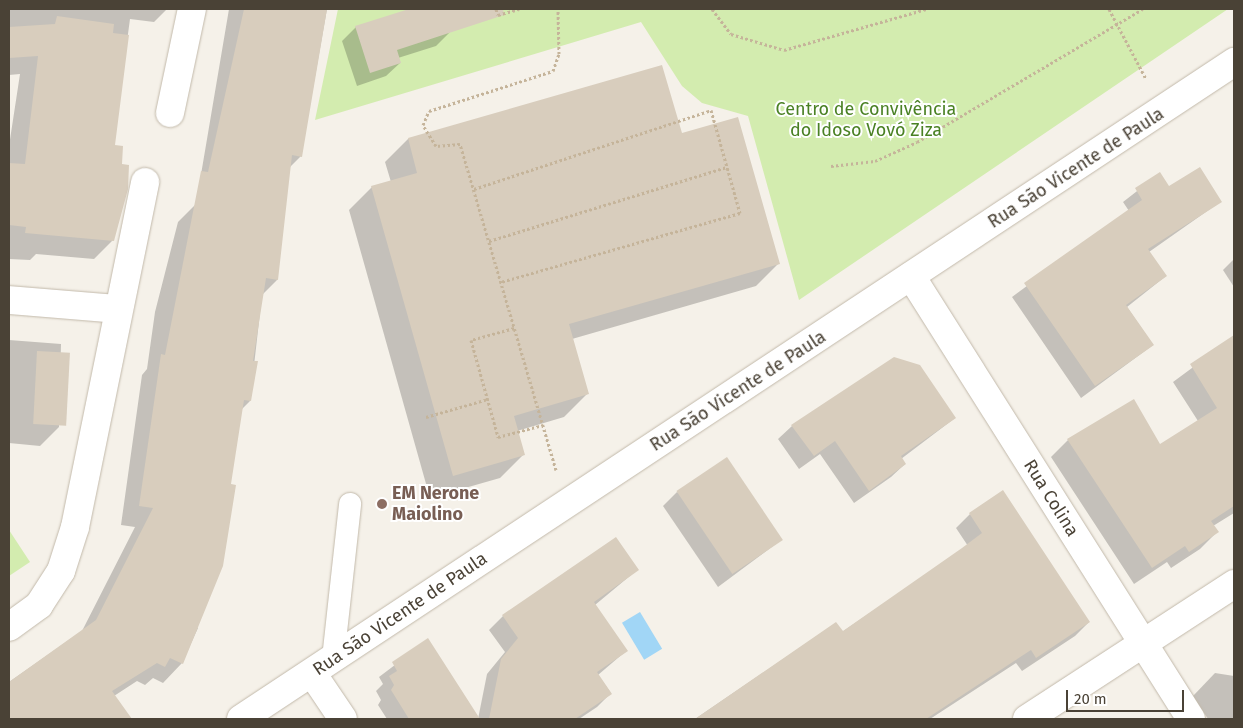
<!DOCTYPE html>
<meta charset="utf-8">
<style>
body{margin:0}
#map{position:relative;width:1243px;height:728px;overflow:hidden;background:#f5f1e9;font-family:"Fira Sans",sans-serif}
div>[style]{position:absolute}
.green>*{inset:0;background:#d3ecaf}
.water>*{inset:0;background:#a1d6f6;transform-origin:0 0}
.shadow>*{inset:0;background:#0003}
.building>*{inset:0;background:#d8cdbd;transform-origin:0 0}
.path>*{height:3px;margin-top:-1.5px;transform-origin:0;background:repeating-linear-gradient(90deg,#c5b49a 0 2.5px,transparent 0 5px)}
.roads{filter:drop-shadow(0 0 1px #c2b9aa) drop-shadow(0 0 1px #c2b9aa)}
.lane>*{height:22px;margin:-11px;padding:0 11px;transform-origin:11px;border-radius:11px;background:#fff}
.street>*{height:28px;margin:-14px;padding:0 14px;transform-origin:14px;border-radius:14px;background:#fff}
.dots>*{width:14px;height:14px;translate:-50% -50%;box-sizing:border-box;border:2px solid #fff;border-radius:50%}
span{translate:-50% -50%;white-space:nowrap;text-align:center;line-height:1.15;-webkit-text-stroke:4px #fff;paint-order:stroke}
.park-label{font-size:18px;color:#4a8124}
.street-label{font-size:18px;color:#4a4236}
.education-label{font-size:18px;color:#785e54;font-weight:700}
.left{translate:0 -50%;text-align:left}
.frame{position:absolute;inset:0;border:10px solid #4a4236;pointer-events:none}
.scale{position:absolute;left:1066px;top:690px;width:118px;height:22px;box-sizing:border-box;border:2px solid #4a4236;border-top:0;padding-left:6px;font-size:15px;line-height:18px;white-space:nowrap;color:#4a4236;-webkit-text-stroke:4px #fff;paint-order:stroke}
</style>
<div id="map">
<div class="green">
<i style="clip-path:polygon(338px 9px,1228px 9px,799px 300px,748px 116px,702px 103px,682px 86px,641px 22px,315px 120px)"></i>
<i style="clip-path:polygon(9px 530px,30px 562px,9px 576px)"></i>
</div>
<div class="water">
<i style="left:640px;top:612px;width:43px;height:21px;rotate:59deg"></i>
</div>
<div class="shadow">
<i style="clip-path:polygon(9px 9px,167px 9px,154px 22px,130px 19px,113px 146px,113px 240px,94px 259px,36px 254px,30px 260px,9px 259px,9px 146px,20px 74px,9px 75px)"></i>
<i style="clip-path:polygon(229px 9px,327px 9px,301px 156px,289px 168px,277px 280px,262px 295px,250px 401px,241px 410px,194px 626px,198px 628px,182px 663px,163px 683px,153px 678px,145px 685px,137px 681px,114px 696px,122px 708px,112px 719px,9px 719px,9px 682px,82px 631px,135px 527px,121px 525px,142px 375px,147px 369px,155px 312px,178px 222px,196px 204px)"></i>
<i style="clip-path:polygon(413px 9px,443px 9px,450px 32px,436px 46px,398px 58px,400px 63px,386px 76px,357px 86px,342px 41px,356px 27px)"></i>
<i style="clip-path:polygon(681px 135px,779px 263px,756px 286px,572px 339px,587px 394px,564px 417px,517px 431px,523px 455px,500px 478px,430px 498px,349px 210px,372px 187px,391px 182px,385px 162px,408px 139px)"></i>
<i style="clip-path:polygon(1159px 174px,1169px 188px,1220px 202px,1149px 252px,1166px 276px,1127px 307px,1153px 345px,1081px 398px,1012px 297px,1129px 211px,1123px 202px)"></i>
<i style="clip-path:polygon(1234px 259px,1234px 287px,1223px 270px)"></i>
<i style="clip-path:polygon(1234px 337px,1234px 513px,1213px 526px,1217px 532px,1200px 549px,1171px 568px,1167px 562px,1134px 584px,1051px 457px,1068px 440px,1133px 401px,1160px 446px,1198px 421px,1173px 382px)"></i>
<i style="clip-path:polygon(9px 340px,61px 344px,59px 427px,40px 446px,9px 443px)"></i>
<i style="clip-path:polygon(955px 418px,901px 459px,905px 464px,891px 477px,854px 503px,820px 454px,799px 469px,778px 439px,792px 426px)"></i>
<i style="clip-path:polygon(677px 492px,781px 540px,718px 587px,663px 506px)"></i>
<i style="clip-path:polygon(970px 514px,1089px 622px,1075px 636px,1022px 671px,1016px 663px,930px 719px,695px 719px,836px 623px,842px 632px,968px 546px,956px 528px)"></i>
<i style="clip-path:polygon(637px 570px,595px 605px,626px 651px,598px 675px,611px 693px,597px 707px,579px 719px,478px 719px,487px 674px,505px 652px,489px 630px,503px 616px)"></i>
<i style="clip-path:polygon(428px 640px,478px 719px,387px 719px,378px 705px,381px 700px,376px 691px,383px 684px,379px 677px)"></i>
<i style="clip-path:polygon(1215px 673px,1234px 676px,1234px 719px,1208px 719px,1193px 696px)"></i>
</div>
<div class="building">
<i style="clip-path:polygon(244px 9px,327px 9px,302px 157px,292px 155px,278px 280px,266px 278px,253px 361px,258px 361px,251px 401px,244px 400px,231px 484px,236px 485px,223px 566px,183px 664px,170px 658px,165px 667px,157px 663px,112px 691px,132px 719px,9px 719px,9px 682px,96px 620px,153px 508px,139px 506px,161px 354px,165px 355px,201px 171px,208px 172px)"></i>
<i style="clip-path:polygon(409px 9px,503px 9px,504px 15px,397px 50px,401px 63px,370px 73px,355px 26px)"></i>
<i style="clip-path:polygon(57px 16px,114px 24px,113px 33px,129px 35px,115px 145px,123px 146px,122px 164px,129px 165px,128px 189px,114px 241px,25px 233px,26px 227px,9px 225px,9px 163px,25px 164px,38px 56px,9px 58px,9px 27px,55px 24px)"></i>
<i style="clip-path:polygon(662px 65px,682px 133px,738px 117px,780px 264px,569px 324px,589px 394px,514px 416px,525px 455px,453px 476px,371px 186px,417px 173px,408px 138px)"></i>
<i style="clip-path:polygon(1200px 167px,1222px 202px,1148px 249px,1167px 276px,1126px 305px,1154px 345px,1095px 386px,1024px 283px,1142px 200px,1135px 188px,1160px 172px,1169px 186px)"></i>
<i style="clip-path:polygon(1234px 335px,1234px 506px,1211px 521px,1219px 532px,1189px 552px,1185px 546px,1152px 568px,1067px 439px,1134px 399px,1160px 444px,1217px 408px,1190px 364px)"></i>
<i style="left:37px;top:351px;width:33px;height:73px;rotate:3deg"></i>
<i style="clip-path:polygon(894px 357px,920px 365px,956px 418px,901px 456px,906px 464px,869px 491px,835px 441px,814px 456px,791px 425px)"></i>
<i style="left:727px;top:457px;width:100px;height:61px;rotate:56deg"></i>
<i style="clip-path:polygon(1003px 490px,1090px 622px,1036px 658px,1031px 650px,926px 719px,695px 719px,836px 622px,843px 631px,962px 548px,982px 533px,969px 513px)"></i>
<i style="clip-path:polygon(616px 537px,639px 570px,594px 602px,628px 651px,597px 672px,612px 694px,575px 719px,489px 719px,501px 659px,518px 638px,502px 615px)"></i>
<i style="clip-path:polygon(428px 638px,480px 719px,409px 719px,391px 690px,394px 685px,389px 676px,397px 671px,392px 662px)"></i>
</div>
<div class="path">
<i style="left:496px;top:9px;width:6px;rotate:72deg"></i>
<i style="left:498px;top:15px;width:22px;rotate:-16deg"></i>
<i style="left:712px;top:9px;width:31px;rotate:53deg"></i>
<i style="left:731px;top:34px;width:55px;rotate:16.8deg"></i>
<i style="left:784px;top:50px;width:148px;rotate:-16.1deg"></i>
<i style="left:1109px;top:9px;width:79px;rotate:62.1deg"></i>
<i style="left:831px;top:166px;width:44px;rotate:-6.5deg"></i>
<i style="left:875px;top:161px;width:46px;rotate:-24.3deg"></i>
<i style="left:917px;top:142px;width:262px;rotate:-30.5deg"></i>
<i style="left:474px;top:189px;width:250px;rotate:-18.4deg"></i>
<i style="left:711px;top:110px;width:107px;rotate:74.3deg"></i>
<i style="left:740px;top:213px;width:249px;rotate:163.9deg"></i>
<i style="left:489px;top:241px;width:249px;rotate:-17.3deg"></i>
<i style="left:514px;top:328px;width:45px;rotate:164.4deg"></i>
<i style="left:471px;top:340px;width:101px;rotate:74.4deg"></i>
<i style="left:498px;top:437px;width:47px;rotate:-14.9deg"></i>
<i style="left:426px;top:417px;width:65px;rotate:-16.2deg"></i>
<i style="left:556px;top:470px;width:340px;rotate:-106.4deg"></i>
<i style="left:460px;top:144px;width:24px;rotate:175deg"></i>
<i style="left:436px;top:146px;width:25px;rotate:-122deg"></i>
<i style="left:423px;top:125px;width:15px;rotate:-67deg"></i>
<i style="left:429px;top:111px;width:130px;rotate:-17.9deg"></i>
<i style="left:553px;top:71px;width:18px;rotate:-71deg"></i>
<i style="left:559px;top:54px;width:45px;rotate:-91.3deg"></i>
</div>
<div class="roads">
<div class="lane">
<i style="left:333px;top:659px;width:156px;rotate:-83.7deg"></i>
</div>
<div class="street">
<i style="left:170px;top:113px;width:106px;rotate:-78.1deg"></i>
<i style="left:911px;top:276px;width:524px;rotate:57.7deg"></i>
<i style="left:9px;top:300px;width:109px;rotate:4.7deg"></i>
<i style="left:9px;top:627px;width:37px;rotate:-36deg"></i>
<i style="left:39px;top:605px;width:40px;rotate:-57.1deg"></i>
<i style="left:61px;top:571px;width:46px;rotate:-72.3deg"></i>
<i style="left:75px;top:527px;width:352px;rotate:-78.5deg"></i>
<i style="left:312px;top:673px;width:55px;rotate:56deg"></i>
<i style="left:241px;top:719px;width:1191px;rotate:-33.49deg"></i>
<i style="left:1027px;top:719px;width:247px;rotate:-33.1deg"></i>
</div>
</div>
<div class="dots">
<i style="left:382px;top:504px;background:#8d6e63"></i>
</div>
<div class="park-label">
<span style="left:866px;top:120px">Centro de Convivência<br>do Idoso Vovó Ziza</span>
</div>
<div class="street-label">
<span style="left:1076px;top:168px;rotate:-33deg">Rua São Vicente de Paula</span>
<span style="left:738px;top:391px;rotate:-33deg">Rua São Vicente de Paula</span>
<span style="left:1051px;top:498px;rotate:58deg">Rua Colina</span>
<span style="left:400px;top:614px;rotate:-34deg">Rua São Vicente de Paula</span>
</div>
<div class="education-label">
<span class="left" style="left:392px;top:504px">EM Nerone<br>Maiolino</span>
</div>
<div class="frame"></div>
<div class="scale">20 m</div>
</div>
